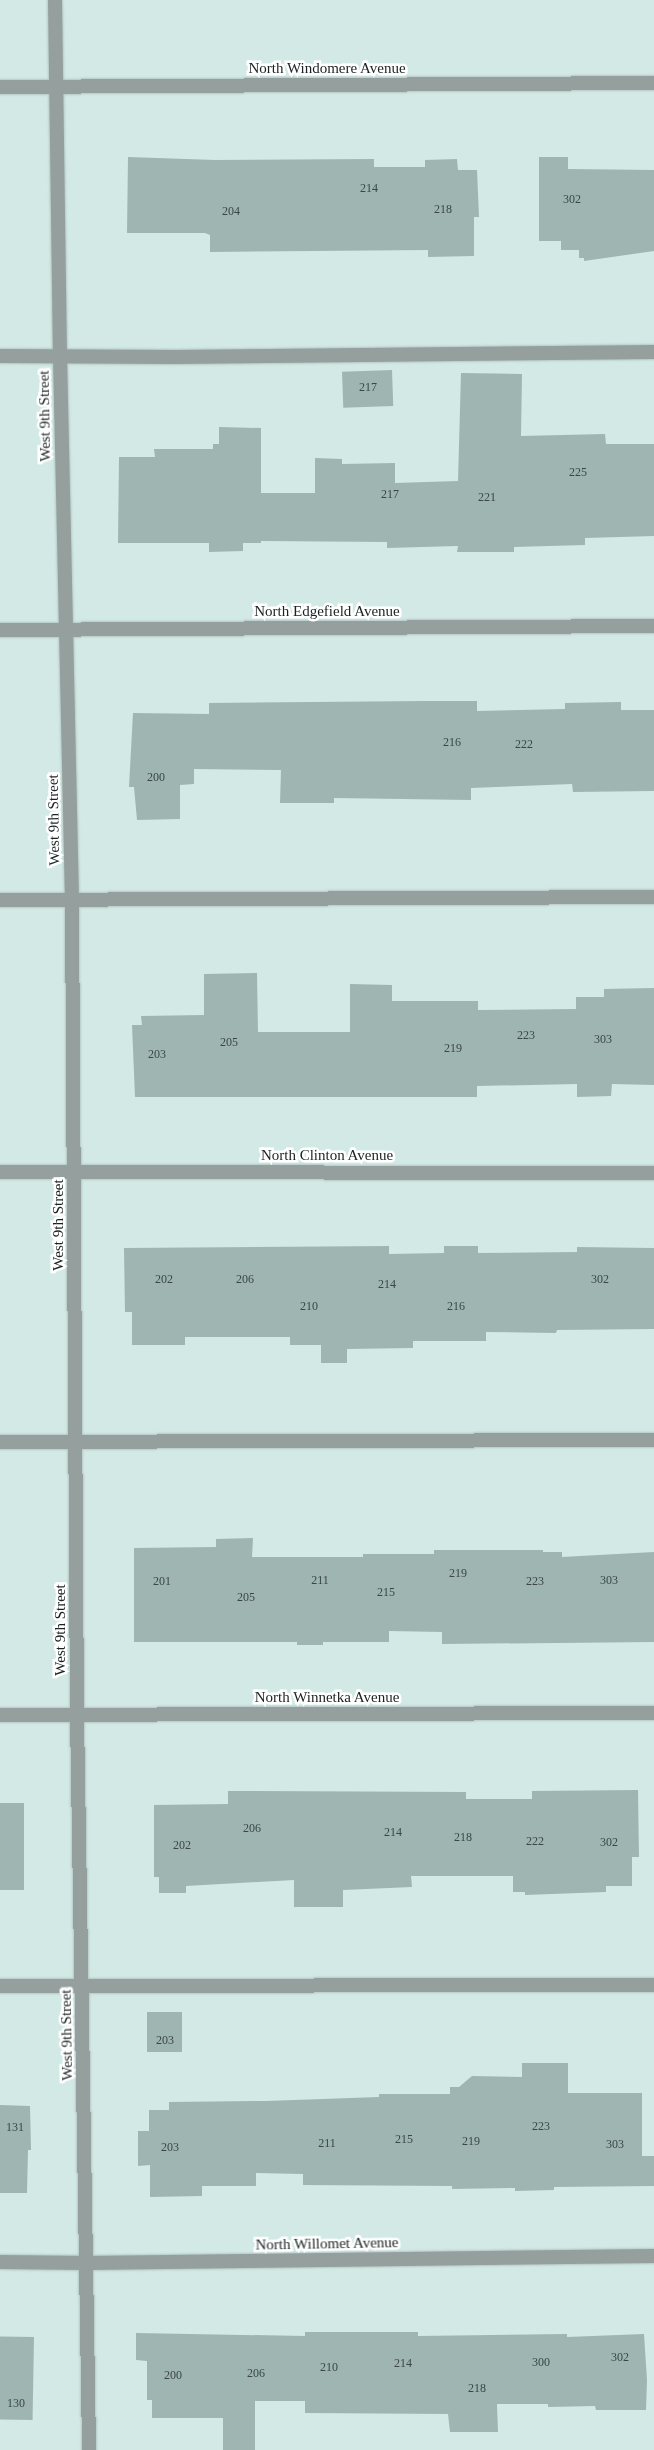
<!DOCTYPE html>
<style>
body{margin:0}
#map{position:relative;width:654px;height:2450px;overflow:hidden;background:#d2e9e5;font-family:Georgia,serif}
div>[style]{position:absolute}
.building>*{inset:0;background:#9fb5b1;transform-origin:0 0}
.roads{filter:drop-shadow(0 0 1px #b1c5c2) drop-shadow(0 0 1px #b1c5c2)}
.service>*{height:14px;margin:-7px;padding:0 7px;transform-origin:7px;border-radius:7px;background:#959f9d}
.minor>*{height:14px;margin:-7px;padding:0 7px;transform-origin:7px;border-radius:7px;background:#959f9d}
span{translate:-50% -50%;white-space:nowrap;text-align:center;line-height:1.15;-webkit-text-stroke:5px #fff;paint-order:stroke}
.number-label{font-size:12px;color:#3a4744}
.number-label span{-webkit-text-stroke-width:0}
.street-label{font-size:15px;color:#192220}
</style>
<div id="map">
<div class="building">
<i style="clip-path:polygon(128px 157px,215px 160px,374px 159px,374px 167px,425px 167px,425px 160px,457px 159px,458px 170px,477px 170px,479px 217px,474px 217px,474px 256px,428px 257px,428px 250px,210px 252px,210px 235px,205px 233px,127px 233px)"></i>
<i style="clip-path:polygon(539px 157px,568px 157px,568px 169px,654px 170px,654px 251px,584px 261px,584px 258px,579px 258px,579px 250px,561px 250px,561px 241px,539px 241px)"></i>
<i style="left:392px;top:370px;width:36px;height:50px;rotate:88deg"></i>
<i style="clip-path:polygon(461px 373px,522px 374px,521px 436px,605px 434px,606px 444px,654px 444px,654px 536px,585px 538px,585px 545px,514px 547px,514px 552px,457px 552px,458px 546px,387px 548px,387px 542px,261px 541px,261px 543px,243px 543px,243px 551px,209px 552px,209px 543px,118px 543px,119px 457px,155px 457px,154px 449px,213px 449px,213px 444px,219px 444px,219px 427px,261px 428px,261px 493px,315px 493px,315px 458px,342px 459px,342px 464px,395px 463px,395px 483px,458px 481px)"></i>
<i style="clip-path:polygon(426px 701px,477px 701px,477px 711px,565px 709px,565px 703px,621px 702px,621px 710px,654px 710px,654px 791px,573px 792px,572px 784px,471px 788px,471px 800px,334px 798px,334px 803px,280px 803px,281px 770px,194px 769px,194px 784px,180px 785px,180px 819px,137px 820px,134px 787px,129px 787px,133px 713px,209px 714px,209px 703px)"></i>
<i style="clip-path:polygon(257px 973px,258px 1032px,350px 1032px,350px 984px,392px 985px,392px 1001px,478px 1001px,478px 1010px,576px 1009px,576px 997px,604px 997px,604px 989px,654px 988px,654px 1085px,612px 1084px,611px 1096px,577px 1097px,577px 1084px,477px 1086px,477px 1097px,135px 1097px,132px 1025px,142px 1025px,141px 1016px,204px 1015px,204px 974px)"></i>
<i style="clip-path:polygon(389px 1246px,389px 1254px,444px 1253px,444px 1246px,478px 1246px,478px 1253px,577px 1252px,577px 1247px,654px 1248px,654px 1329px,557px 1330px,556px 1333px,486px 1332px,486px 1341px,413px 1341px,413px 1348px,347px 1349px,347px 1363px,321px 1363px,321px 1345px,290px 1345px,290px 1337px,185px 1337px,185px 1345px,132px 1345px,132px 1312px,125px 1312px,124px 1248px)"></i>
<i style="clip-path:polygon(253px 1538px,252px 1557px,363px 1557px,363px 1554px,434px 1554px,434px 1550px,543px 1550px,543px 1552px,562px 1552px,562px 1557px,654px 1552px,654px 1642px,442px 1644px,442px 1632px,389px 1631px,389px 1642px,323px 1642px,323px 1645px,297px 1645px,297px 1642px,134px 1642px,134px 1548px,216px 1547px,216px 1539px)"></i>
<i style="clip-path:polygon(638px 1790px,639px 1857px,632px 1857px,632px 1886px,606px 1886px,606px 1892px,525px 1895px,525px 1892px,513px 1892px,513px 1876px,411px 1876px,412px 1887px,343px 1890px,343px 1907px,294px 1907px,294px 1880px,186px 1886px,186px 1893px,159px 1893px,159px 1877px,154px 1877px,154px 1805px,228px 1804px,228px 1791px,466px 1792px,466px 1799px,532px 1799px,532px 1791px)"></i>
<i style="left:0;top:1803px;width:24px;height:87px"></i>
<i style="left:147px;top:2012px;width:35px;height:40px"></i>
<i style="clip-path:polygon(522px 2063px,568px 2063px,568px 2093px,642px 2093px,642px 2156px,654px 2156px,654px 2186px,554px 2187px,554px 2190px,515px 2191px,515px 2188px,452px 2189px,452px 2186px,303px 2185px,303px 2174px,256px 2173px,256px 2186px,202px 2186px,202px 2196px,150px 2197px,150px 2165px,138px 2166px,138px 2131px,149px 2131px,149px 2110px,169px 2110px,169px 2102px,266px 2101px,379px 2097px,379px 2094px,450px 2094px,450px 2087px,459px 2087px,472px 2076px,522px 2077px)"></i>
<i style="clip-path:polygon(0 2105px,30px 2106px,31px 2150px,28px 2150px,27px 2193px,0 2193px)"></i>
<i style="clip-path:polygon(305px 2332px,418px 2332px,418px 2336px,567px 2334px,567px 2337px,644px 2334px,647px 2380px,646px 2410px,596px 2410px,595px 2406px,548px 2407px,548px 2404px,497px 2404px,498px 2432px,450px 2432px,448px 2414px,305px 2413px,305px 2401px,255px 2401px,255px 2450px,223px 2450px,223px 2418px,152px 2418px,152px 2400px,147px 2400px,147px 2361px,136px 2360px,136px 2333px,305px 2336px)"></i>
<i style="left:34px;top:2337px;width:83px;height:34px;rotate:91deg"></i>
</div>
<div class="roads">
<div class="service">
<i style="left:0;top:356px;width:175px;rotate:0.3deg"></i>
<i style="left:175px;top:357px;width:479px;rotate:-0.6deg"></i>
<i style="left:0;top:900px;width:654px;rotate:-0.26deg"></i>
<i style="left:0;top:1442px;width:654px;rotate:-0.18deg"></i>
<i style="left:0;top:1986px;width:654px;rotate:-0.09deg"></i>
</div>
<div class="minor">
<i style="left:55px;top:0;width:355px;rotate:89.2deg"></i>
<i style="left:60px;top:355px;width:545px;rotate:88.74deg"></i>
<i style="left:72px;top:900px;width:815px;rotate:89.65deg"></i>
<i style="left:77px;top:1715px;width:735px;rotate:89.06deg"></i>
<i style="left:0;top:87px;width:654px;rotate:-0.35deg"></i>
<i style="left:0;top:630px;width:654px;rotate:-0.35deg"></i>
<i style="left:0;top:1172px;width:654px;rotate:0.09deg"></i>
<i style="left:0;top:1715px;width:654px;rotate:-0.18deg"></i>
<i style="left:0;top:2262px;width:87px;rotate:0.7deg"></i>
<i style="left:87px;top:2263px;width:567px;rotate:-0.71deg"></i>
</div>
</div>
<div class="number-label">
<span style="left:369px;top:189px">214</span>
<span style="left:572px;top:200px">302</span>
<span style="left:443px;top:210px">218</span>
<span style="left:231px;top:212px">204</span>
<span style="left:368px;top:388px">217</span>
<span style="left:578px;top:473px">225</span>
<span style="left:390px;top:495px">217</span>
<span style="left:487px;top:498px">221</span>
<span style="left:452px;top:743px">216</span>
<span style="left:524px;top:745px">222</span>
<span style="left:156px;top:778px">200</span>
<span style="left:526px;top:1036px">223</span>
<span style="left:603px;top:1040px">303</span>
<span style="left:229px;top:1043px">205</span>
<span style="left:453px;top:1049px">219</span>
<span style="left:157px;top:1055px">203</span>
<span style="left:164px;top:1280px">202</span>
<span style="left:245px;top:1280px">206</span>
<span style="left:600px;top:1280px">302</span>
<span style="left:387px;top:1285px">214</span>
<span style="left:309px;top:1307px">210</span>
<span style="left:456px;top:1307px">216</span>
<span style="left:458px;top:1574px">219</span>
<span style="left:320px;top:1581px">211</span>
<span style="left:609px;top:1581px">303</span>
<span style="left:162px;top:1582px">201</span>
<span style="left:535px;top:1582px">223</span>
<span style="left:386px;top:1593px">215</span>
<span style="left:246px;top:1598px">205</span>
<span style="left:252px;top:1829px">206</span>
<span style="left:393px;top:1833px">214</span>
<span style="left:463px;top:1838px">218</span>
<span style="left:535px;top:1842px">222</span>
<span style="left:609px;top:1843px">302</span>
<span style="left:182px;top:1846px">202</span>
<span style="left:165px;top:2041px">203</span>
<span style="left:541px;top:2127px">223</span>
<span style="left:15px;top:2128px">131</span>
<span style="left:404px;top:2140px">215</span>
<span style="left:471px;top:2142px">219</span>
<span style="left:327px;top:2144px">211</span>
<span style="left:615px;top:2145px">303</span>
<span style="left:170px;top:2148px">203</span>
<span style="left:620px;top:2358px">302</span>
<span style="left:541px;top:2363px">300</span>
<span style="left:403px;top:2364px">214</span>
<span style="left:329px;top:2368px">210</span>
<span style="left:256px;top:2374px">206</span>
<span style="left:173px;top:2376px">200</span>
<span style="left:477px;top:2389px">218</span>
<span style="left:16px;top:2404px">130</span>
</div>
<div class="street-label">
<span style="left:327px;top:69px">North Windomere Avenue</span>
<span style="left:45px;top:416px;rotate:-91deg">West 9th Street</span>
<span style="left:327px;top:612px">North Edgefield Avenue</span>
<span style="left:54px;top:820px;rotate:-91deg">West 9th Street</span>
<span style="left:327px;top:1156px">North Clinton Avenue</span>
<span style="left:59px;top:1225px;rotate:-90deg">West 9th Street</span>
<span style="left:61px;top:1630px;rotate:-90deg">West 9th Street</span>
<span style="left:327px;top:1698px">North Winnetka Avenue</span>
<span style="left:67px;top:2035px;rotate:-91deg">West 9th Street</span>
<span style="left:327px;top:2244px;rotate:-1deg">North Willomet Avenue</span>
</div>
</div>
